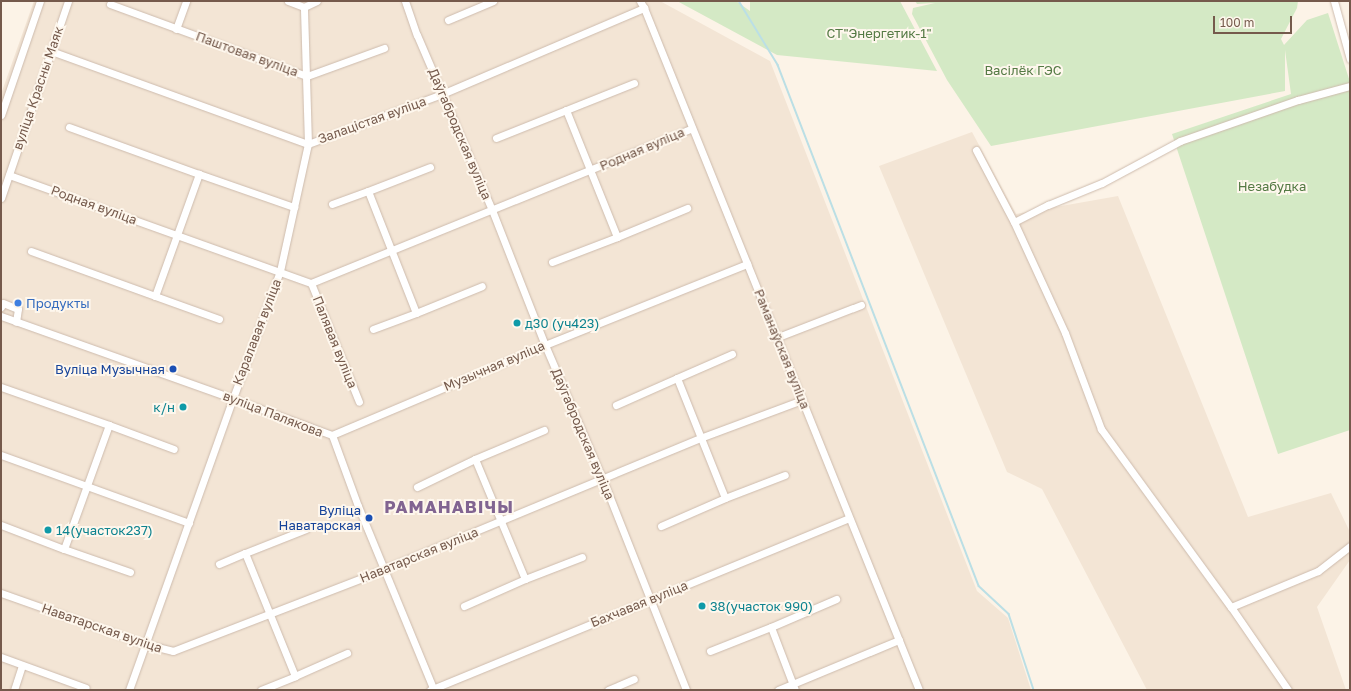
<!DOCTYPE html>
<meta charset="utf-8">
<style>
body{margin:0}
#map{position:relative;width:1351px;height:691px;overflow:hidden;background:#fcf3e7;font-family:"Golos Text",sans-serif}
div>[style]{position:absolute}
.residential>*{inset:0;background:#f3e5d5}
.green>*{inset:0;background:#d4e9c5}
.stream>*{height:1.5px;margin:-0.75px;padding:0 0.75px;transform-origin:0.75px;border-radius:0.75px;background:#bbdfe5}
.roads{filter:drop-shadow(0 0 1px #cdbbad) drop-shadow(0 0 1px #cdbbad)}
.minor>*{height:7px;margin:-3.5px;padding:0 3.5px;transform-origin:3.5px;border-radius:3.5px;background:#fff}
.dots>*{width:11px;height:11px;translate:-50% -50%;box-sizing:border-box;border:2px solid #fef7ed;border-radius:50%}
span{translate:-50% -50%;white-space:nowrap;text-align:center;line-height:1.15;-webkit-text-stroke:4px #fef7ed;paint-order:stroke}
.park-label{font-size:13px;color:#547a44}
.street-label{font-size:13px;color:#755a4c}
.shop-label{font-size:13px;color:#366cbe}
.left{translate:0 -50%;text-align:left}
.culture-label{font-size:13px;color:#0d838f}
.right{translate:-100% -50%;text-align:right}
.transit-label{font-size:13px;color:#164399}
.district-label{font-size:17px;color:#816491;font-weight:700;letter-spacing:1px}
.frame{position:absolute;inset:0;border:2px solid #755a4c;pointer-events:none}
.scale{position:absolute;left:1213px;top:16px;width:79px;height:18px;box-sizing:border-box;border:2px solid #755a4c;border-top:0;padding-left:5px;font-size:12px;line-height:14px;white-space:nowrap;color:#755a4c;-webkit-text-stroke:3px #fef7ed;paint-order:stroke}
</style>
<div id="map">
<div class="residential">
<i style="clip-path:polygon(34px 1px,660px 1px,770px 61px,977px 591px,1008px 618px,1031px 690px,1px 690px,1px 94px)"></i>
<i style="clip-path:polygon(972px 132px,1016px 214px,1118px 196px,1248px 517px,1331px 493px,1350px 532px,1350px 560px,1317px 607px,1346px 690px,1147px 690px,1042px 489px,1007px 472px,879px 166px)"></i>
</div>
<div class="green">
<i style="clip-path:polygon(677px 1px,736px 1px,750px 11px,750px 1px,900px 1px,937px 71px,777px 55px)"></i>
<i style="clip-path:polygon(915px 1px,1298px 1px,1297px 8px,1281px 39px,1284px 45px,1307px 20px,1328px 13px,1350px 82px,1350px 430px,1278px 454px,1172px 134px,1291px 94px,1285px 50px,1285px 91px,991px 146px,947px 80px,912px 14px,913px 8px,935px 3px,917px 4px)"></i>
</div>
<div class="stream">
<i style="left:739px;top:1px;width:75px;rotate:58.6deg"></i>
<i style="left:778px;top:65px;width:558px;rotate:68.9deg"></i>
<i style="left:979px;top:586px;width:41px;rotate:43deg"></i>
<i style="left:1009px;top:614px;width:80px;rotate:71.8deg"></i>
</div>
<div class="roads">
<div class="minor">
<i style="left:288px;top:1px;width:17px;rotate:21deg"></i>
<i style="left:304px;top:7px;width:14px;rotate:-25deg"></i>
<i style="left:405px;top:1px;width:36px;rotate:71deg"></i>
<i style="left:417px;top:35px;width:190px;rotate:66.8deg"></i>
<i style="left:492px;top:210px;width:145px;rotate:68.6deg"></i>
<i style="left:545px;top:345px;width:147px;rotate:66.8deg"></i>
<i style="left:603px;top:480px;width:226px;rotate:68.4deg"></i>
<i style="left:640px;top:1px;width:8px;rotate:60deg"></i>
<i style="left:644px;top:8px;width:735px;rotate:68.04deg"></i>
<i style="left:1334px;top:1px;width:60px;rotate:74.6deg"></i>
<i style="left:110px;top:4px;width:210px;rotate:20.1deg"></i>
<i style="left:307px;top:76px;width:82px;rotate:-20deg"></i>
<i style="left:448px;top:20px;width:49px;rotate:-22.9deg"></i>
<i style="left:176px;top:29px;width:30px;rotate:-70deg"></i>
<i style="left:51px;top:51px;width:273px;rotate:19.9deg"></i>
<i style="left:308px;top:144px;width:143px;rotate:-20.5deg"></i>
<i style="left:442px;top:94px;width:220px;rotate:-23.1deg"></i>
<i style="left:634px;top:83px;width:73px;rotate:158.3deg"></i>
<i style="left:566px;top:110px;width:137px;rotate:68.1deg"></i>
<i style="left:617px;top:237px;width:76px;rotate:-22.5deg"></i>
<i style="left:1px;top:115px;width:120px;rotate:-71.1deg"></i>
<i style="left:69px;top:127px;width:138px;rotate:19.9deg"></i>
<i style="left:496px;top:138px;width:75px;rotate:-21.8deg"></i>
<i style="left:976px;top:150px;width:81px;rotate:62.2deg"></i>
<i style="left:1014px;top:222px;width:122px;rotate:65.3deg"></i>
<i style="left:1065px;top:333px;width:103px;rotate:69.4deg"></i>
<i style="left:1101px;top:429px;width:220px;rotate:53.9deg"></i>
<i style="left:1231px;top:607px;width:101px;rotate:55.5deg"></i>
<i style="left:430px;top:167px;width:66px;rotate:158.8deg"></i>
<i style="left:368px;top:191px;width:131px;rotate:68.5deg"></i>
<i style="left:416px;top:313px;width:71px;rotate:-22.2deg"></i>
<i style="left:9px;top:175px;width:321px;rotate:19.7deg"></i>
<i style="left:311px;top:283px;width:411px;rotate:-22.1deg"></i>
<i style="left:1px;top:198px;width:208px;rotate:-71.2deg"></i>
<i style="left:332px;top:204px;width:38px;rotate:-20deg"></i>
<i style="left:1014px;top:222px;width:38px;rotate:-27deg"></i>
<i style="left:1048px;top:205px;width:58px;rotate:-22.2deg"></i>
<i style="left:1102px;top:183px;width:89px;rotate:-28.3deg"></i>
<i style="left:1180px;top:141px;width:125px;rotate:-19.2deg"></i>
<i style="left:1298px;top:100px;width:54px;rotate:-15.1deg"></i>
<i style="left:31px;top:251px;width:132px;rotate:19.9deg"></i>
<i style="left:552px;top:262px;width:70px;rotate:-21deg"></i>
<i style="left:311px;top:283px;width:128px;rotate:68deg"></i>
<i style="left:1px;top:307px;width:4px;rotate:-63deg"></i>
<i style="left:3px;top:303px;width:16px;rotate:22deg"></i>
<i style="left:18px;top:309px;width:13px;rotate:99deg"></i>
<i style="left:1px;top:316px;width:236px;rotate:19.6deg"></i>
<i style="left:223px;top:395px;width:116px;rotate:20.2deg"></i>
<i style="left:332px;top:435px;width:76px;rotate:69.9deg"></i>
<i style="left:358px;top:506px;width:199px;rotate:67.6deg"></i>
<i style="left:219px;top:319px;width:68px;rotate:-160.2deg"></i>
<i style="left:155px;top:296px;width:130px;rotate:-70.2deg"></i>
<i style="left:199px;top:174px;width:101px;rotate:19.2deg"></i>
<i style="left:373px;top:329px;width:46px;rotate:-20.4deg"></i>
<i style="left:778px;top:337px;width:89px;rotate:-21.1deg"></i>
<i style="left:732px;top:354px;width:60px;rotate:156.4deg"></i>
<i style="left:677px;top:378px;width:129px;rotate:68.2deg"></i>
<i style="left:725px;top:498px;width:64px;rotate:-21deg"></i>
<i style="left:1px;top:387px;width:114px;rotate:19.4deg"></i>
<i style="left:616px;top:405px;width:67px;rotate:-23.9deg"></i>
<i style="left:544px;top:430px;width:75px;rotate:157.2deg"></i>
<i style="left:475px;top:459px;width:130px;rotate:67.4deg"></i>
<i style="left:525px;top:579px;width:61px;rotate:-21.1deg"></i>
<i style="left:332px;top:435px;width:231px;rotate:-22.9deg"></i>
<i style="left:545px;top:345px;width:218px;rotate:-21.9deg"></i>
<i style="left:1px;top:455px;width:200px;rotate:19.9deg"></i>
<i style="left:417px;top:487px;width:64px;rotate:-25.8deg"></i>
<i style="left:1px;top:525px;width:67px;rotate:20.9deg"></i>
<i style="left:661px;top:526px;width:70px;rotate:-23.6deg"></i>
<i style="left:306px;top:529px;width:66px;rotate:158.5deg"></i>
<i style="left:245px;top:553px;width:133px;rotate:67.9deg"></i>
<i style="left:295px;top:676px;width:57px;rotate:-23.9deg"></i>
<i style="left:219px;top:564px;width:28px;rotate:-23deg"></i>
<i style="left:130px;top:572px;width:70px;rotate:-160.8deg"></i>
<i style="left:64px;top:549px;width:132px;rotate:-70.1deg"></i>
<i style="left:109px;top:425px;width:69px;rotate:20.3deg"></i>
<i style="left:1px;top:593px;width:153px;rotate:19.5deg"></i>
<i style="left:145px;top:644px;width:29px;rotate:14deg"></i>
<i style="left:173px;top:651px;width:208px;rotate:-21.1deg"></i>
<i style="left:367px;top:576px;width:360px;rotate:-22.5deg"></i>
<i style="left:700px;top:438px;width:109px;rotate:-20.4deg"></i>
<i style="left:464px;top:606px;width:67px;rotate:-23.9deg"></i>
<i style="left:1231px;top:607px;width:94px;rotate:-22.5deg"></i>
<i style="left:1318px;top:571px;width:41px;rotate:-38deg"></i>
<i style="left:710px;top:651px;width:66px;rotate:-21.5deg"></i>
<i style="left:1px;top:657px;width:90px;rotate:20deg"></i>
<i style="left:14px;top:690px;width:26px;rotate:-72deg"></i>
<i style="left:129px;top:690px;width:310px;rotate:-70.4deg"></i>
<i style="left:233px;top:398px;width:135px;rotate:-69.7deg"></i>
<i style="left:280px;top:271px;width:130px;rotate:-77.6deg"></i>
<i style="left:308px;top:144px;width:137px;rotate:-91.7deg"></i>
<i style="left:261px;top:690px;width:37px;rotate:-22deg"></i>
<i style="left:430px;top:690px;width:453px;rotate:-22.3deg"></i>
<i style="left:608px;top:690px;width:28px;rotate:-23deg"></i>
<i style="left:778px;top:690px;width:131px;rotate:-22.5deg"></i>
<i style="left:795px;top:690px;width:67px;rotate:-110.9deg"></i>
<i style="left:771px;top:627px;width:71px;rotate:-23.3deg"></i>
</div>
</div>
<div class="dots">
<i style="left:18px;top:303px;background:#3f7fe0"></i>
<i style="left:517px;top:323px;background:#0f9aa8"></i>
<i style="left:173px;top:369px;background:#1a4fb4"></i>
<i style="left:183px;top:407px;background:#0f9aa8"></i>
<i style="left:369px;top:518px;background:#1a4fb4"></i>
<i style="left:48px;top:530px;background:#0f9aa8"></i>
<i style="left:702px;top:606px;background:#0f9aa8"></i>
</div>
<div class="park-label">
<span style="left:879px;top:33px">СТ"Энергетик-1"</span>
<span style="left:1023px;top:70px">Васілёк ГЭС</span>
<span style="left:1272px;top:186px">Незабудка</span>
</div>
<div class="street-label">
<span style="left:247px;top:54px;rotate:20deg">Паштовая вуліца</span>
<span style="left:38px;top:88px;rotate:-71deg">вуліца Красны Маяк</span>
<span style="left:372px;top:120px;rotate:-20deg">Залацістая вуліца</span>
<span style="left:460px;top:134px;rotate:67deg">Даўгабродская вуліца</span>
<span style="left:642px;top:149px;rotate:-23deg">Родная вуліца</span>
<span style="left:94px;top:205px;rotate:20deg">Родная вуліца</span>
<span style="left:257px;top:332px;rotate:-69deg">Каралавая вуліца</span>
<span style="left:335px;top:342px;rotate:68deg">Палявая вуліца</span>
<span style="left:782px;top:349px;rotate:68deg">Раманаўская вуліца</span>
<span style="left:494px;top:366px;rotate:-23deg">Музычная вуліца</span>
<span style="left:273px;top:414px;rotate:21deg">вуліца Палякова</span>
<span style="left:583px;top:434px;rotate:67deg">Даўгабродская вуліца</span>
<span style="left:419px;top:555px;rotate:-22deg">Наватарская вуліца</span>
<span style="left:639px;top:604px;rotate:-22deg">Бахчавая вуліца</span>
<span style="left:102px;top:628px;rotate:19deg">Наватарская вуліца</span>
</div>
<div class="shop-label">
<span class="left" style="left:26px;top:303px">Продукты</span>
</div>
<div class="culture-label">
<span class="left" style="left:525px;top:323px">д30 (уч423)</span>
<span class="right" style="left:175px;top:407px">к/н</span>
<span class="left" style="left:56px;top:530px">14(участок237)</span>
<span class="left" style="left:710px;top:606px">38(участок 990)</span>
</div>
<div class="transit-label">
<span class="right" style="left:165px;top:369px">Вуліца Музычная</span>
<span class="right" style="left:361px;top:518px">Вуліца<br>Наватарская</span>
</div>
<div class="district-label">
<span style="left:449px;top:507px">РАМАНАВІЧЫ</span>
</div>
<div class="frame"></div>
<div class="scale">100 m</div>
</div>
